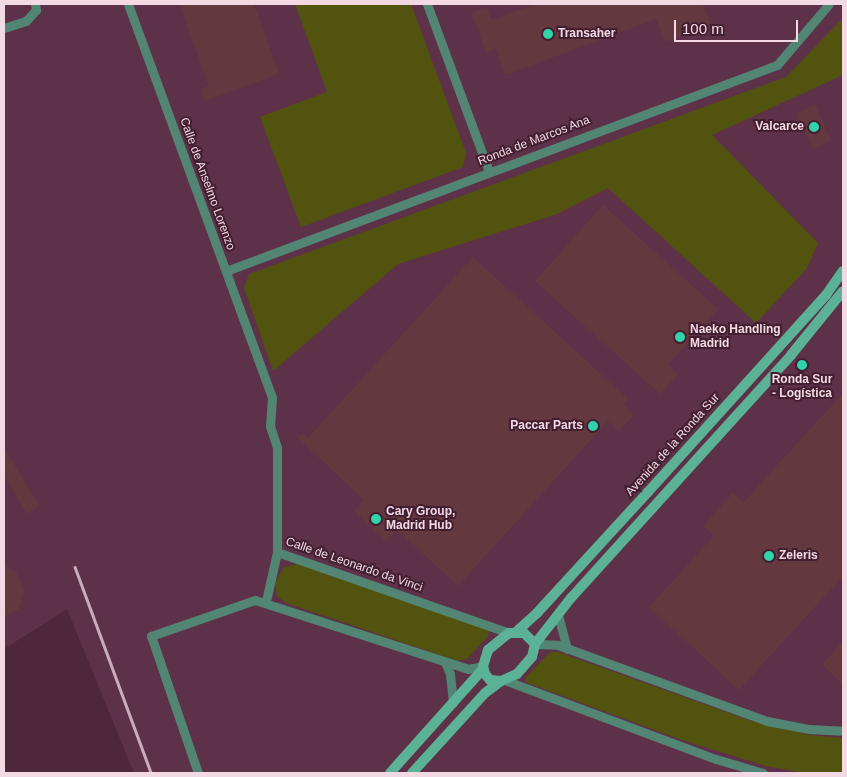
<!DOCTYPE html>
<meta charset="utf-8">
<style>
body{margin:0}
#map{position:relative;width:847px;height:777px;overflow:hidden;background:#4e283a;font-family:Helvetica,sans-serif}
div>[style]{position:absolute}
.built>*{inset:0;background:#5d3248}
.green>*{inset:0;background:#52530e}
.building>*{inset:0;background:#64383f;transform-origin:0 0}
.minor>*{height:9px;margin:-4.5px;padding:0 4.5px;transform-origin:4.5px;border-radius:4.5px;background:#528574}
.secondary>*{height:10px;margin:-5px;padding:0 5px;transform-origin:5px;border-radius:5px;background:#5cb296}
.rail>*{height:2.5px;margin:-1.25px;padding:0 1.25px;transform-origin:1.25px;border-radius:1.25px;background:#c9adba}
.dots>*{width:14px;height:14px;translate:-50% -50%;box-sizing:border-box;border:2px solid #421e30;border-radius:50%}
span{translate:-50% -50%;white-space:nowrap;text-align:center;line-height:1.15;-webkit-text-stroke:4px #421e30;paint-order:stroke}
.poi-label{font-size:12px;color:#f2d9e4;font-weight:700}
.left{translate:0 -50%;text-align:left}
.right{translate:-100% -50%;text-align:right}
.street-label{font-size:12px;color:#f2d9e4}
.frame{position:absolute;inset:0;border:5px solid #f2d9e4;pointer-events:none}
.scale{position:absolute;left:674px;top:20px;width:124px;height:22px;box-sizing:border-box;border:2px solid #f2d9e4;border-top:0;padding-left:6px;font-size:15px;line-height:18px;white-space:nowrap;color:#f2d9e4;-webkit-text-stroke:4px #421e30;paint-order:stroke}
</style>
<div id="map">
<div class="built">
<i style="clip-path:polygon(4px 4px,843px 4px,843px 773px,134px 773px,67px 609px,4px 649px)"></i>
</div>
<div class="green">
<i style="clip-path:polygon(295px 4px,411px 4px,466px 153px,463px 167px,301px 227px,260px 117px,327px 92px)"></i>
<i style="clip-path:polygon(843px 18px,843px 75px,712px 135px,818px 243px,807px 268px,756px 323px,608px 188px,557px 214px,398px 264px,273px 371px,244px 288px,249px 274px,786px 77px)"></i>
<i style="clip-path:polygon(297px 564px,489px 630px,488px 636px,467px 659px,458px 661px,286px 603px,277px 596px,275px 583px,284px 567px)"></i>
<i style="clip-path:polygon(550px 652px,558px 652px,751px 721px,810px 735px,843px 738px,843px 773px,805px 773px,766px 766px,679px 739px,525px 682px,526px 677px)"></i>
</div>
<div class="building">
<i style="clip-path:polygon(179px 4px,254px 4px,279px 74px,205px 101px,201px 89px,209px 86px)"></i>
<i style="clip-path:polygon(536px 4px,703px 4px,711px 25px,665px 42px,656px 19px,505px 75px,496px 49px,486px 52px,472px 13px,487px 7px,491px 20px)"></i>
<i style="left:815px;top:105px;width:39px;height:20px;rotate:66deg"></i>
<i style="clip-path:polygon(603px 205px,718px 309px,668px 365px,678px 374px,660px 394px,535px 281px)"></i>
<i style="clip-path:polygon(473px 257px,628px 399px,623px 405px,634px 415px,619px 431px,608px 421px,458px 586px,397px 530px,386px 541px,354px 511px,364px 500px,298px 438px,303px 433px,308px 438px)"></i>
<i style="clip-path:polygon(843px 393px,843px 576px,739px 690px,649px 607px,714px 536px,703px 526px,733px 493px,743px 503px)"></i>
<i style="clip-path:polygon(4px 448px,40px 506px,27px 514px,4px 475px)"></i>
<i style="clip-path:polygon(4px 565px,16px 572px,25px 590px,19px 609px,4px 617px)"></i>
<i style="clip-path:polygon(843px 641px,843px 684px,822px 665px)"></i>
</div>
<div class="minor">
<i style="left:128px;top:4px;width:419px;rotate:69.9deg"></i>
<i style="left:272px;top:398px;width:28px;rotate:94deg"></i>
<i style="left:270px;top:426px;width:22px;rotate:72deg"></i>
<i style="left:277px;top:447px;width:105px;rotate:90deg"></i>
<i style="left:427px;top:4px;width:179px;rotate:69.7deg"></i>
<i style="left:4px;top:28px;width:23px;rotate:-18deg"></i>
<i style="left:26px;top:21px;width:15px;rotate:-48deg"></i>
<i style="left:36px;top:10px;width:6px;rotate:-99deg"></i>
<i style="left:226px;top:271px;width:588px;rotate:-20.5deg"></i>
<i style="left:777px;top:65px;width:80px;rotate:-49.6deg"></i>
<i style="left:266px;top:601px;width:50px;rotate:-77.3deg"></i>
<i style="left:277px;top:552px;width:246px;rotate:19.2deg"></i>
<i style="left:558px;top:615px;width:35px;rotate:75deg"></i>
<i style="left:535px;top:644px;width:23px;rotate:2deg"></i>
<i style="left:558px;top:645px;width:222px;rotate:20deg"></i>
<i style="left:767px;top:721px;width:43px;rotate:10.8deg"></i>
<i style="left:809px;top:729px;width:34px;rotate:3deg"></i>
<i style="left:445px;top:662px;width:13px;rotate:67deg"></i>
<i style="left:450px;top:674px;width:29px;rotate:84deg"></i>
<i style="left:507px;top:681px;width:223px;rotate:20.5deg"></i>
<i style="left:716px;top:759px;width:49px;rotate:16.6deg"></i>
<i style="left:198px;top:773px;width:145px;rotate:-108.9deg"></i>
<i style="left:151px;top:636px;width:110px;rotate:-19.1deg"></i>
<i style="left:255px;top:600px;width:224px;rotate:17.9deg"></i>
<i style="left:468px;top:669px;width:15px;rotate:-11deg"></i>
</div>
<div class="secondary">
<i style="left:516px;top:632px;width:28px;rotate:-42deg"></i>
<i style="left:537px;top:613px;width:164px;rotate:-47.5deg"></i>
<i style="left:648px;top:492px;width:266px;rotate:-47.9deg"></i>
<i style="left:826px;top:295px;width:29px;rotate:-55deg"></i>
<i style="left:535px;top:644px;width:16px;rotate:-135deg"></i>
<i style="left:524px;top:633px;width:15px;rotate:180deg"></i>
<i style="left:509px;top:633px;width:27px;rotate:141deg"></i>
<i style="left:488px;top:650px;width:17px;rotate:107deg"></i>
<i style="left:483px;top:666px;width:8px;rotate:76deg"></i>
<i style="left:485px;top:674px;width:8px;rotate:50deg"></i>
<i style="left:490px;top:680px;width:11px;rotate:5deg"></i>
<i style="left:501px;top:681px;width:17px;rotate:-24deg"></i>
<i style="left:517px;top:674px;width:23px;rotate:-49deg"></i>
<i style="left:532px;top:657px;width:13px;rotate:-77deg"></i>
<i style="left:535px;top:644px;width:58px;rotate:-52deg"></i>
<i style="left:571px;top:598px;width:328px;rotate:-47.8deg"></i>
<i style="left:791px;top:355px;width:82px;rotate:-50.9deg"></i>
<i style="left:390px;top:773px;width:140px;rotate:-48.2deg"></i>
<i style="left:412px;top:773px;width:108px;rotate:-47.6deg"></i>
<i style="left:485px;top:693px;width:20px;rotate:-37deg"></i>
</div>
<div class="rail">
<i style="left:75px;top:567px;width:220px;rotate:69.7deg"></i>
</div>
<div class="dots">
<i style="left:548px;top:34px;background:#2fd4aa"></i>
<i style="left:814px;top:127px;background:#2fd4aa"></i>
<i style="left:680px;top:337px;background:#2fd4aa"></i>
<i style="left:802px;top:365px;background:#2fd4aa"></i>
<i style="left:593px;top:426px;background:#2fd4aa"></i>
<i style="left:376px;top:519px;background:#2fd4aa"></i>
<i style="left:769px;top:556px;background:#2fd4aa"></i>
</div>
<div class="poi-label">
<span class="left" style="left:558px;top:34px">Transaher</span>
<span class="right" style="left:804px;top:127px">Valcarce</span>
<span class="left" style="left:690px;top:337px">Naeko Handling<br>Madrid</span>
<span style="left:802px;top:387px">Ronda Sur<br>- Logística</span>
<span class="right" style="left:583px;top:426px">Paccar Parts</span>
<span class="left" style="left:386px;top:519px">Cary Group,<br>Madrid Hub</span>
<span class="left" style="left:779px;top:556px">Zeleris</span>
</div>
<div class="street-label">
<span style="left:534px;top:141px;rotate:-21deg">Ronda de Marcos Ana</span>
<span style="left:207px;top:184px;rotate:70deg">Calle de Anselmo Lorenzo</span>
<span style="left:673px;top:445px;rotate:-48deg">Avenida de la Ronda Sur</span>
<span style="left:354px;top:565px;rotate:19deg">Calle de Leonardo da Vinci</span>
</div>
<div class="frame"></div>
<div class="scale">100 m</div>
</div>
